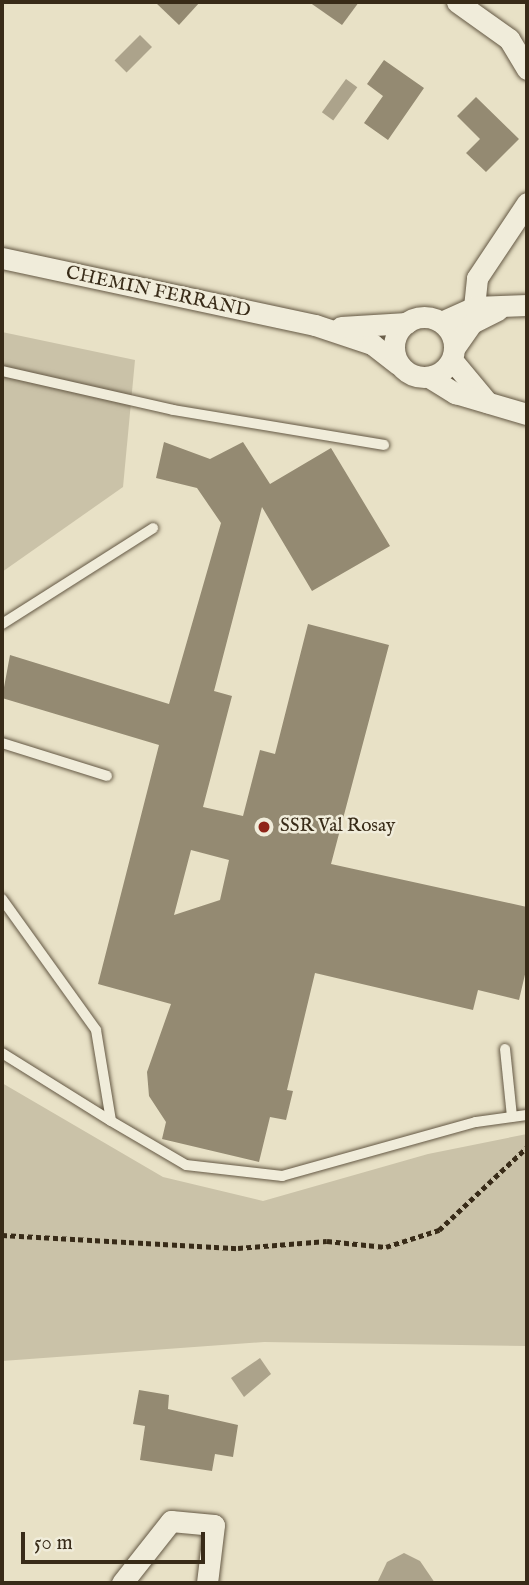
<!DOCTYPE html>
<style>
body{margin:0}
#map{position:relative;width:529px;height:1585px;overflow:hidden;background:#e8e1c6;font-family:"IM FELL English",serif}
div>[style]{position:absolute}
.green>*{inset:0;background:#cac2a8}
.water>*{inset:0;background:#aca38b;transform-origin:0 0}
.building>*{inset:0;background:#948a72}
.path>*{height:4.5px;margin-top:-2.25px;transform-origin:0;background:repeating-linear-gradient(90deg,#382b18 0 5px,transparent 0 8.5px)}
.roads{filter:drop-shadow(0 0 2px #645844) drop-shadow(0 0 2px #645844)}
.lane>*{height:10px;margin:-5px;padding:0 5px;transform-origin:5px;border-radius:5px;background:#f0ecda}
.street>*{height:21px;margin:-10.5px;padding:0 10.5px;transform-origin:10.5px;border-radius:10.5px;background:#f0ecda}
.street>.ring{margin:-10.5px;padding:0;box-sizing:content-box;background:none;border:21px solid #f0ecda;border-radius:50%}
.dots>*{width:19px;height:19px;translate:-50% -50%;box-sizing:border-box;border:4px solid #f0ecda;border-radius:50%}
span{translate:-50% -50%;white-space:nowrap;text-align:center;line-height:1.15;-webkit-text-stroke:5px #f0ecda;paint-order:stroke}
.street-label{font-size:19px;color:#382b18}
.poi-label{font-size:19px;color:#382b18}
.left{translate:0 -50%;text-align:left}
.frame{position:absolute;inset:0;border:4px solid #382b18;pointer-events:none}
.scale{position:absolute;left:21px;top:1532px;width:184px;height:32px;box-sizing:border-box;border:4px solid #382b18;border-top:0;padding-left:9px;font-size:21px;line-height:24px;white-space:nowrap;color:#382b18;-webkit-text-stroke:5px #f0ecda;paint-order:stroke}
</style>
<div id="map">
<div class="green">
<i style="clip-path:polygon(2px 332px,135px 360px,123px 487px,2px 572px)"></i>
<i style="clip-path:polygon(2px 1083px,163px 1177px,263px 1201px,428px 1154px,527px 1134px,527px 1346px,264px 1342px,2px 1361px)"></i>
</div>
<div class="water">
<i style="left:140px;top:35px;width:17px;height:36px;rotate:45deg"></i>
<i style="left:346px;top:79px;width:14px;height:41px;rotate:36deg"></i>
<i style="clip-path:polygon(260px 1358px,271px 1374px,244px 1397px,231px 1378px)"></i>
<i style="clip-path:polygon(404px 1553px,420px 1561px,435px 1583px,377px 1583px,387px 1562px)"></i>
</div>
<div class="building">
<i style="clip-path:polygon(155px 2px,200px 2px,179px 25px)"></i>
<i style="clip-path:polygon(309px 2px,359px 2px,342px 25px)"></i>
<i style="clip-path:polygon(384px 60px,424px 88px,388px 140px,364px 123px,383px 96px,367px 84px)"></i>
<i style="clip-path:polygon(476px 97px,519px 139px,486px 172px,466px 153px,480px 139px,457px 116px)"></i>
<i style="clip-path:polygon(evenodd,164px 442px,210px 459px,243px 442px,270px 484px,331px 448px,390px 546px,312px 591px,262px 507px,214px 691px,232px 696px,203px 807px,243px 816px,260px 750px,275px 754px,308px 624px,389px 645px,331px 864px,527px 907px,527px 966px,519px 1000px,478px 990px,473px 1010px,315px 973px,287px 1090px,293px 1091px,286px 1120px,270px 1117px,259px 1162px,162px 1139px,166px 1122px,149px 1096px,147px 1072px,171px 1004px,98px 984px,159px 745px,2px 698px,10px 655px,169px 704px,221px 523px,197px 488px,156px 478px,164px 442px,191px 850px,229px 860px,220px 900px,174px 915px,191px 850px)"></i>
<i style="clip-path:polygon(139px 1390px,169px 1395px,168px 1409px,238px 1425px,233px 1457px,215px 1454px,212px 1471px,140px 1460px,145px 1426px,133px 1424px)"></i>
</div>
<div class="path">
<i style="left:2px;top:1235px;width:236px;rotate:3.2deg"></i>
<i style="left:238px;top:1248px;width:89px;rotate:-4.5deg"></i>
<i style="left:327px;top:1241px;width:59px;rotate:5.8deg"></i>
<i style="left:386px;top:1247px;width:56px;rotate:-17.8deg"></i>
<i style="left:439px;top:1230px;width:121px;rotate:-43.3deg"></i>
</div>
<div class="roads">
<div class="lane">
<i style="left:2px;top:371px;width:175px;rotate:12.8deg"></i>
<i style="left:173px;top:410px;width:214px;rotate:9.4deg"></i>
<i style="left:2px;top:624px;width:179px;rotate:-32.4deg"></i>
<i style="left:2px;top:743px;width:110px;rotate:17.4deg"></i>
<i style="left:2px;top:899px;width:161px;rotate:54.3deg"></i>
<i style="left:96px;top:1030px;width:92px;rotate:80.6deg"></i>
<i style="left:111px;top:1121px;width:87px;rotate:30.4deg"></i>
<i style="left:186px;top:1165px;width:97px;rotate:6.5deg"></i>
<i style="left:282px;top:1176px;width:201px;rotate:-15.6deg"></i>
<i style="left:476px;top:1122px;width:51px;rotate:-7.8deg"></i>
<i style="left:505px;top:1049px;width:68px;rotate:84.1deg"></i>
<i style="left:2px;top:1053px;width:128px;rotate:32deg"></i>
</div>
<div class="street">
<i style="left:457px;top:2px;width:64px;rotate:35.4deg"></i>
<i style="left:509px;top:39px;width:35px;rotate:59deg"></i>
<i style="left:2px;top:258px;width:320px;rotate:12.1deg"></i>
<i style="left:315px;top:325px;width:60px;rotate:18.4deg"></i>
<i style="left:372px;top:344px;width:33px;rotate:38deg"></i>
<i style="left:474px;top:307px;width:29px;rotate:-84deg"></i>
<i style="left:477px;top:278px;width:90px;rotate:-56.3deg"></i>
<i class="ring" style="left:394px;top:317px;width:39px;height:39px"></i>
<i style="left:441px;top:322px;width:36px;rotate:-24deg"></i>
<i style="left:474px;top:307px;width:53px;rotate:-2.2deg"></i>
<i style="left:341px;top:327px;width:66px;rotate:-3.5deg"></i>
<i style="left:455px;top:347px;width:29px;rotate:-55deg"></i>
<i style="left:472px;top:323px;width:29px;rotate:-27deg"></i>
<i style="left:452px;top:360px;width:55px;rotate:50.2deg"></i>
<i style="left:429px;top:377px;width:31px;rotate:32deg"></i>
<i style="left:455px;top:393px;width:75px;rotate:16.3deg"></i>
<i style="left:122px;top:1583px;width:79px;rotate:-51.7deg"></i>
<i style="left:171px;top:1521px;width:43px;rotate:5.3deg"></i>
<i style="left:214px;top:1525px;width:58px;rotate:96.9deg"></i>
</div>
</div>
<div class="dots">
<i style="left:264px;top:827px;background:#8f2418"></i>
</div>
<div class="street-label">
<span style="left:158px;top:293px;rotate:12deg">CHEMIN FERRAND</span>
</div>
<div class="poi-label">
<span class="left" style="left:280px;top:827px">SSR Val Rosay</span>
</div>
<div class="frame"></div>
<div class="scale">50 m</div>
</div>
